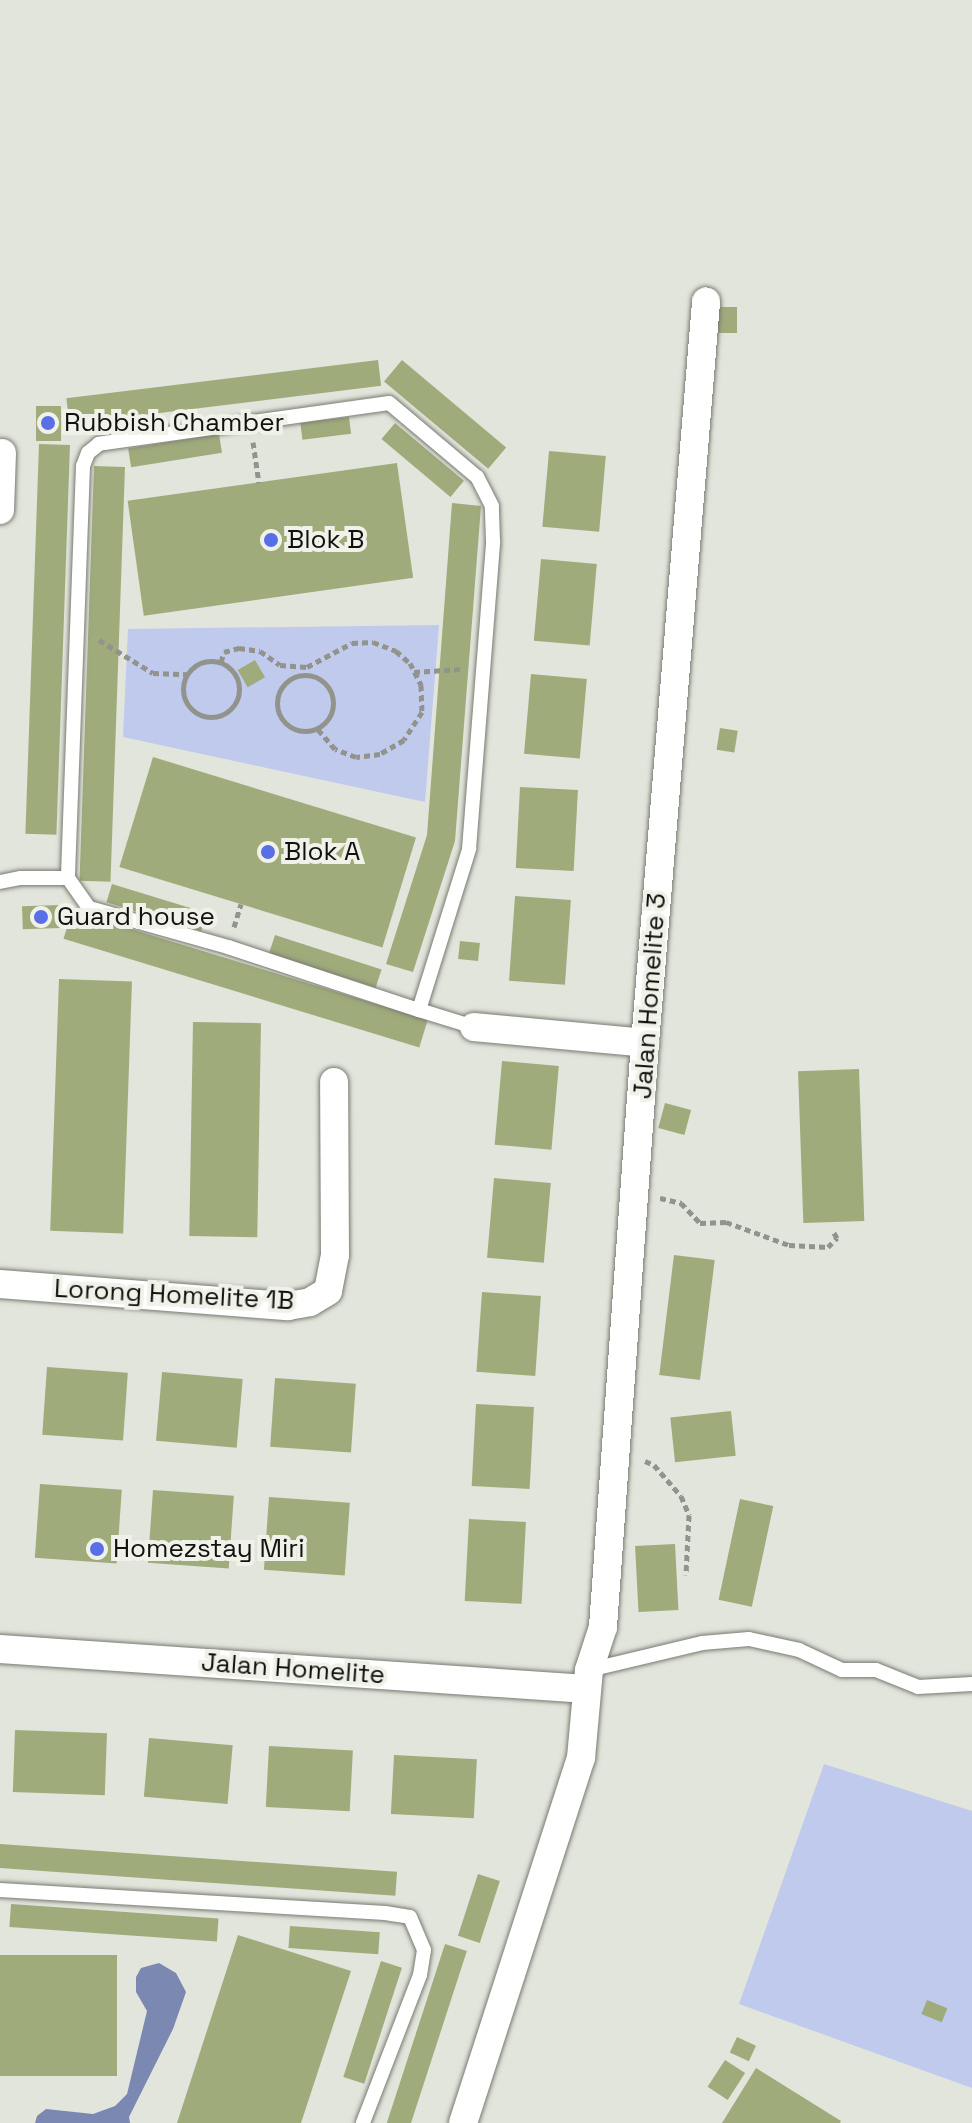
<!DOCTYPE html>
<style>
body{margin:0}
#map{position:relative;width:972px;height:2123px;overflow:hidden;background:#e2e5db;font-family:"Space Grotesk",sans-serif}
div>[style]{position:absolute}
.green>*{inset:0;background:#bfcaec}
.water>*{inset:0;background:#7b88b2}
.building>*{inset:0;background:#a0ab7c;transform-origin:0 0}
.path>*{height:5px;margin-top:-2.5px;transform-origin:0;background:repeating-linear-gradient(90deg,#91938c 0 6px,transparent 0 10px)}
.path>.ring{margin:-2.5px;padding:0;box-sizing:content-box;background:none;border:5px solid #91938c;border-radius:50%}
.roads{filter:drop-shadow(0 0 2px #787b72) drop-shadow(0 0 2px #787b72)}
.service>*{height:14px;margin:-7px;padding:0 7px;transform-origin:7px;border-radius:7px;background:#fff}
.minor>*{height:28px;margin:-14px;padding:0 14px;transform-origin:14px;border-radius:14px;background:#fff}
.dots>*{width:22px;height:22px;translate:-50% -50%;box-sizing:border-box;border:4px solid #f0f2e9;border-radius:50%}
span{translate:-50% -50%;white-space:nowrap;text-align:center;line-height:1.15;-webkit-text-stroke:8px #f0f2e9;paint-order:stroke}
.poi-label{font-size:26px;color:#11120e}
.left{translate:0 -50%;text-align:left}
.street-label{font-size:26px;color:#11120e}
</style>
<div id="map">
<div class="green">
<i style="clip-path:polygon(439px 625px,425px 802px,123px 737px,128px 629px)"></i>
<i style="clip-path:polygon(824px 1764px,972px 1811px,972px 2088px,739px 2004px)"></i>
</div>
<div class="water">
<i style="clip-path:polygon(159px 1963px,176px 1973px,186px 1992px,173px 2029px,129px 2117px,130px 2123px,35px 2123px,37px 2116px,46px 2109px,93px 2114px,115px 2106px,127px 2094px,147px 2011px,136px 1992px,136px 1977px,141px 1968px)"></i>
</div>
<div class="building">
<i style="left:737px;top:307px;width:26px;height:20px;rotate:90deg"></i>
<i style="left:378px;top:360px;width:26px;height:314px;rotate:83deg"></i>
<i style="left:402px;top:360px;width:136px;height:28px;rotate:40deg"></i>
<i style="left:36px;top:406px;width:25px;height:35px"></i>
<i style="left:349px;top:417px;width:17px;height:49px;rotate:83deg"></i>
<i style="left:395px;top:423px;width:90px;height:21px;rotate:40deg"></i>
<i style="left:219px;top:434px;width:19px;height:92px;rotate:81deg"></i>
<i style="left:39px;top:444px;width:31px;height:390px;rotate:2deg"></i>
<i style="left:549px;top:451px;width:57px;height:76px;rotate:5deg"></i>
<i style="left:397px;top:463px;width:116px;height:272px;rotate:82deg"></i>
<i style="left:94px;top:466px;width:31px;height:415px;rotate:2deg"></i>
<i style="clip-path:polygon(452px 503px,481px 506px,455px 841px,413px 972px,386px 964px,427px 835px)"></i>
<i style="left:541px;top:559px;width:56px;height:82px;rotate:5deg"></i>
<i style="left:255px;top:660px;width:20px;height:20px;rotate:60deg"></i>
<i style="left:531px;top:674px;width:56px;height:80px;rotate:5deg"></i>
<i style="left:720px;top:728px;width:18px;height:22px;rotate:9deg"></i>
<i style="left:153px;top:757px;width:275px;height:115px;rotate:17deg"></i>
<i style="left:520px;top:787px;width:58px;height:81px;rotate:3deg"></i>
<i style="left:112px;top:884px;width:99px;height:19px;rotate:17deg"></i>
<i style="left:515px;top:896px;width:56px;height:85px;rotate:4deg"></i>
<i style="left:60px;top:905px;width:23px;height:38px;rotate:88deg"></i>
<i style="left:72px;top:911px;width:372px;height:29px;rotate:17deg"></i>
<i style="left:275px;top:935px;width:112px;height:19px;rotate:18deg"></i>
<i style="left:460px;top:941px;width:20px;height:18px;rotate:6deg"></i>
<i style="left:59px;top:979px;width:73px;height:252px;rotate:2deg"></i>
<i style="left:193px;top:1022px;width:68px;height:214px;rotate:1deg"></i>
<i style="left:502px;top:1061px;width:57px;height:84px;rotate:5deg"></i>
<i style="left:859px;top:1069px;width:152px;height:61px;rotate:88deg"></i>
<i style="left:665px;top:1103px;width:27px;height:26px;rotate:15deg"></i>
<i style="left:494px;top:1178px;width:57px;height:80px;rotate:5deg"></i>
<i style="left:674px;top:1255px;width:41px;height:121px;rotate:7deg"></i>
<i style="left:482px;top:1292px;width:59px;height:80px;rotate:4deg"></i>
<i style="left:47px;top:1367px;width:81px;height:68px;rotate:4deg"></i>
<i style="left:162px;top:1372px;width:81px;height:69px;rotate:5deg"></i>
<i style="left:275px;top:1378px;width:81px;height:69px;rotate:4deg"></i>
<i style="left:476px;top:1404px;width:58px;height:82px;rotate:3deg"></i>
<i style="left:731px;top:1411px;width:45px;height:61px;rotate:84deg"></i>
<i style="left:40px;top:1484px;width:82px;height:74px;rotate:4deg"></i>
<i style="left:153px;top:1490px;width:81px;height:73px;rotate:4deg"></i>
<i style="left:269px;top:1497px;width:81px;height:73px;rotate:4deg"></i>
<i style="left:740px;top:1499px;width:34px;height:103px;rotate:12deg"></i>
<i style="left:469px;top:1519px;width:57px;height:82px;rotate:3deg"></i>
<i style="left:675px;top:1544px;width:66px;height:40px;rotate:87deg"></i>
<i style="left:15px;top:1730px;width:92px;height:62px;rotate:2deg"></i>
<i style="left:149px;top:1738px;width:84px;height:59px;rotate:5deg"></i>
<i style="left:269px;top:1746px;width:84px;height:61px;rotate:3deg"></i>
<i style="left:394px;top:1755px;width:83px;height:59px;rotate:3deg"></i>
<i style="left:0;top:1844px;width:398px;height:24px;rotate:4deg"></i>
<i style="left:478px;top:1874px;width:23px;height:65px;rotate:18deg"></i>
<i style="left:11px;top:1904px;width:208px;height:23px;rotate:4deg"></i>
<i style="left:290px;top:1926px;width:90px;height:22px;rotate:4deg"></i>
<i style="clip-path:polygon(238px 1935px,351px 1971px,301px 2123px,177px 2123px)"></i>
<i style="left:445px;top:1944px;width:23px;height:188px;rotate:18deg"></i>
<i style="left:0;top:1955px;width:117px;height:121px"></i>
<i style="left:381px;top:1961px;width:22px;height:122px;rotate:18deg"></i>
<i style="left:927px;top:2000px;width:22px;height:15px;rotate:22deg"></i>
<i style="left:737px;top:2037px;width:21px;height:17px;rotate:25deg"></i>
<i style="left:725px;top:2060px;width:24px;height:32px;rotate:33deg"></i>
<i style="clip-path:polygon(756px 2068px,841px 2121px,840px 2123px,722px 2123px)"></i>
</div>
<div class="path">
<i style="left:253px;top:442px;width:41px;rotate:81.7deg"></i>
<i style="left:99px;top:640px;width:63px;rotate:31.4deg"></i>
<i style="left:153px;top:673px;width:34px;rotate:2deg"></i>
<i class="ring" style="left:183px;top:661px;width:51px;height:51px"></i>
<i style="left:221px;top:662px;width:10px;rotate:-73deg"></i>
<i style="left:224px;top:652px;width:16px;rotate:-15deg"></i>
<i style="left:239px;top:648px;width:21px;rotate:8deg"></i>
<i style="left:260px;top:651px;width:24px;rotate:35deg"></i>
<i style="left:280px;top:665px;width:27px;rotate:4deg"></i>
<i style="left:307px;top:667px;width:51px;rotate:-28.1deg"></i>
<i style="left:352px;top:643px;width:21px;rotate:-3deg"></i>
<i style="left:373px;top:642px;width:25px;rotate:21deg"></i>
<i style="left:396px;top:651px;width:18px;rotate:41deg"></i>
<i style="left:410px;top:663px;width:25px;rotate:63deg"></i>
<i style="left:421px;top:685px;width:27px;rotate:88deg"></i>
<i style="left:422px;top:712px;width:33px;rotate:123deg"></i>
<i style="left:404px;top:740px;width:28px;rotate:150deg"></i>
<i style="left:380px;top:754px;width:24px;rotate:173deg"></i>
<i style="left:356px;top:757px;width:22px;rotate:-159deg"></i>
<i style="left:335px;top:749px;width:28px;rotate:-131deg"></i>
<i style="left:414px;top:672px;width:47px;rotate:-3.7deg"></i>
<i class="ring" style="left:277px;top:675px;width:51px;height:51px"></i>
<i style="left:234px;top:927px;width:24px;rotate:-73deg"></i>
<i style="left:660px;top:1198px;width:22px;rotate:13deg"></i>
<i style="left:681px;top:1203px;width:28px;rotate:46deg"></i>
<i style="left:700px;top:1223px;width:26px;rotate:-2deg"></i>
<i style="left:726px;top:1222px;width:67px;rotate:20.1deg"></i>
<i style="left:789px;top:1245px;width:39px;rotate:3deg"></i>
<i style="left:828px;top:1247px;width:13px;rotate:-45deg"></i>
<i style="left:837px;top:1238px;width:8px;rotate:-120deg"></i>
<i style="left:645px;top:1461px;width:10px;rotate:24deg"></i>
<i style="left:654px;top:1465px;width:41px;rotate:48.9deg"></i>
<i style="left:681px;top:1496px;width:21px;rotate:67deg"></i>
<i style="left:689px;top:1515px;width:60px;rotate:92.9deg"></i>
</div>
<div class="roads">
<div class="service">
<i style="left:0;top:882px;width:21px;rotate:-11deg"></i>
<i style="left:21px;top:878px;width:47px"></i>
<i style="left:419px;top:1010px;width:169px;rotate:-72.7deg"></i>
<i style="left:469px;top:849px;width:309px;rotate:-85.5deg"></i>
<i style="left:493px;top:541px;width:35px;rotate:-92deg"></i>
<i style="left:492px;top:506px;width:33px;rotate:-117deg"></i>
<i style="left:477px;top:477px;width:115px;rotate:-139.9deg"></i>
<i style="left:389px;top:403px;width:293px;rotate:172deg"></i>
<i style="left:99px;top:444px;width:14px;rotate:141deg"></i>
<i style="left:88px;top:453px;width:14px;rotate:111deg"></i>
<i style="left:83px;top:466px;width:412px;rotate:92.1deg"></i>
<i style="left:68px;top:878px;width:37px;rotate:55deg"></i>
<i style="left:89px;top:908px;width:144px;rotate:15.7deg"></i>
<i style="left:228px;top:947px;width:201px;rotate:18.3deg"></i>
<i style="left:419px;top:1010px;width:58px;rotate:17.2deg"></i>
<i style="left:589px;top:1670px;width:116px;rotate:-13.4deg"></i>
<i style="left:702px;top:1643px;width:47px;rotate:-4.9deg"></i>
<i style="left:749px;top:1639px;width:51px;rotate:12.4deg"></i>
<i style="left:799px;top:1650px;width:47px;rotate:24.9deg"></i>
<i style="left:842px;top:1670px;width:34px"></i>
<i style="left:876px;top:1670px;width:45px;rotate:22deg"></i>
<i style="left:918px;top:1687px;width:54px;rotate:-3.2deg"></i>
<i style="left:0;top:1890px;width:386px;rotate:3.4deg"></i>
<i style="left:385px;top:1913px;width:25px;rotate:9deg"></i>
<i style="left:410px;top:1917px;width:36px;rotate:67deg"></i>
<i style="left:424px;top:1950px;width:25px;rotate:99deg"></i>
<i style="left:420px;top:1975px;width:159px;rotate:111.1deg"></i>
</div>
<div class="minor">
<i style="left:0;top:510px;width:57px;rotate:-88deg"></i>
<i style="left:474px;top:1027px;width:172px;rotate:5.3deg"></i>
<i style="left:0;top:1284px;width:289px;rotate:4.4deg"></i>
<i style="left:288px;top:1306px;width:22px;rotate:-10deg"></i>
<i style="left:310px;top:1302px;width:21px;rotate:-31deg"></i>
<i style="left:328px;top:1291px;width:37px;rotate:-79deg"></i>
<i style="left:335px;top:1255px;width:173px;rotate:-90.3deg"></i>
<i style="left:0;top:1649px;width:588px;rotate:3.9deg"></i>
<i style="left:463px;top:2123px;width:384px;rotate:-72.1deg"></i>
<i style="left:581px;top:1758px;width:88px;rotate:-84.8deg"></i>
<i style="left:589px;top:1670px;width:45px;rotate:-72deg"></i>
<i style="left:603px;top:1627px;width:586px;rotate:-85.89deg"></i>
<i style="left:645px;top:1043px;width:744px;rotate:-85.29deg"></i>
</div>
</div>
<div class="dots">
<i style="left:48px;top:423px;background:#586fe6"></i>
<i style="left:271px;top:540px;background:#586fe6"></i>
<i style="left:268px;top:852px;background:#586fe6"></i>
<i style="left:41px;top:917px;background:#586fe6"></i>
<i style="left:97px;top:1549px;background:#586fe6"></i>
</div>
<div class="poi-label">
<span class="left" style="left:64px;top:423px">Rubbish Chamber</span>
<span class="left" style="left:287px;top:540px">Blok B</span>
<span class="left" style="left:284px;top:852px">Blok A</span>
<span class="left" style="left:57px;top:917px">Guard house</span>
<span class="left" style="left:113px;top:1549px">Homezstay Miri</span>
</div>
<div class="street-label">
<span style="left:650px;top:996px;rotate:-86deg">Jalan Homelite 3</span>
<span style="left:174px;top:1295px;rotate:3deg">Lorong Homelite 1B</span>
<span style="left:293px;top:1669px;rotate:4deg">Jalan Homelite</span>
</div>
</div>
